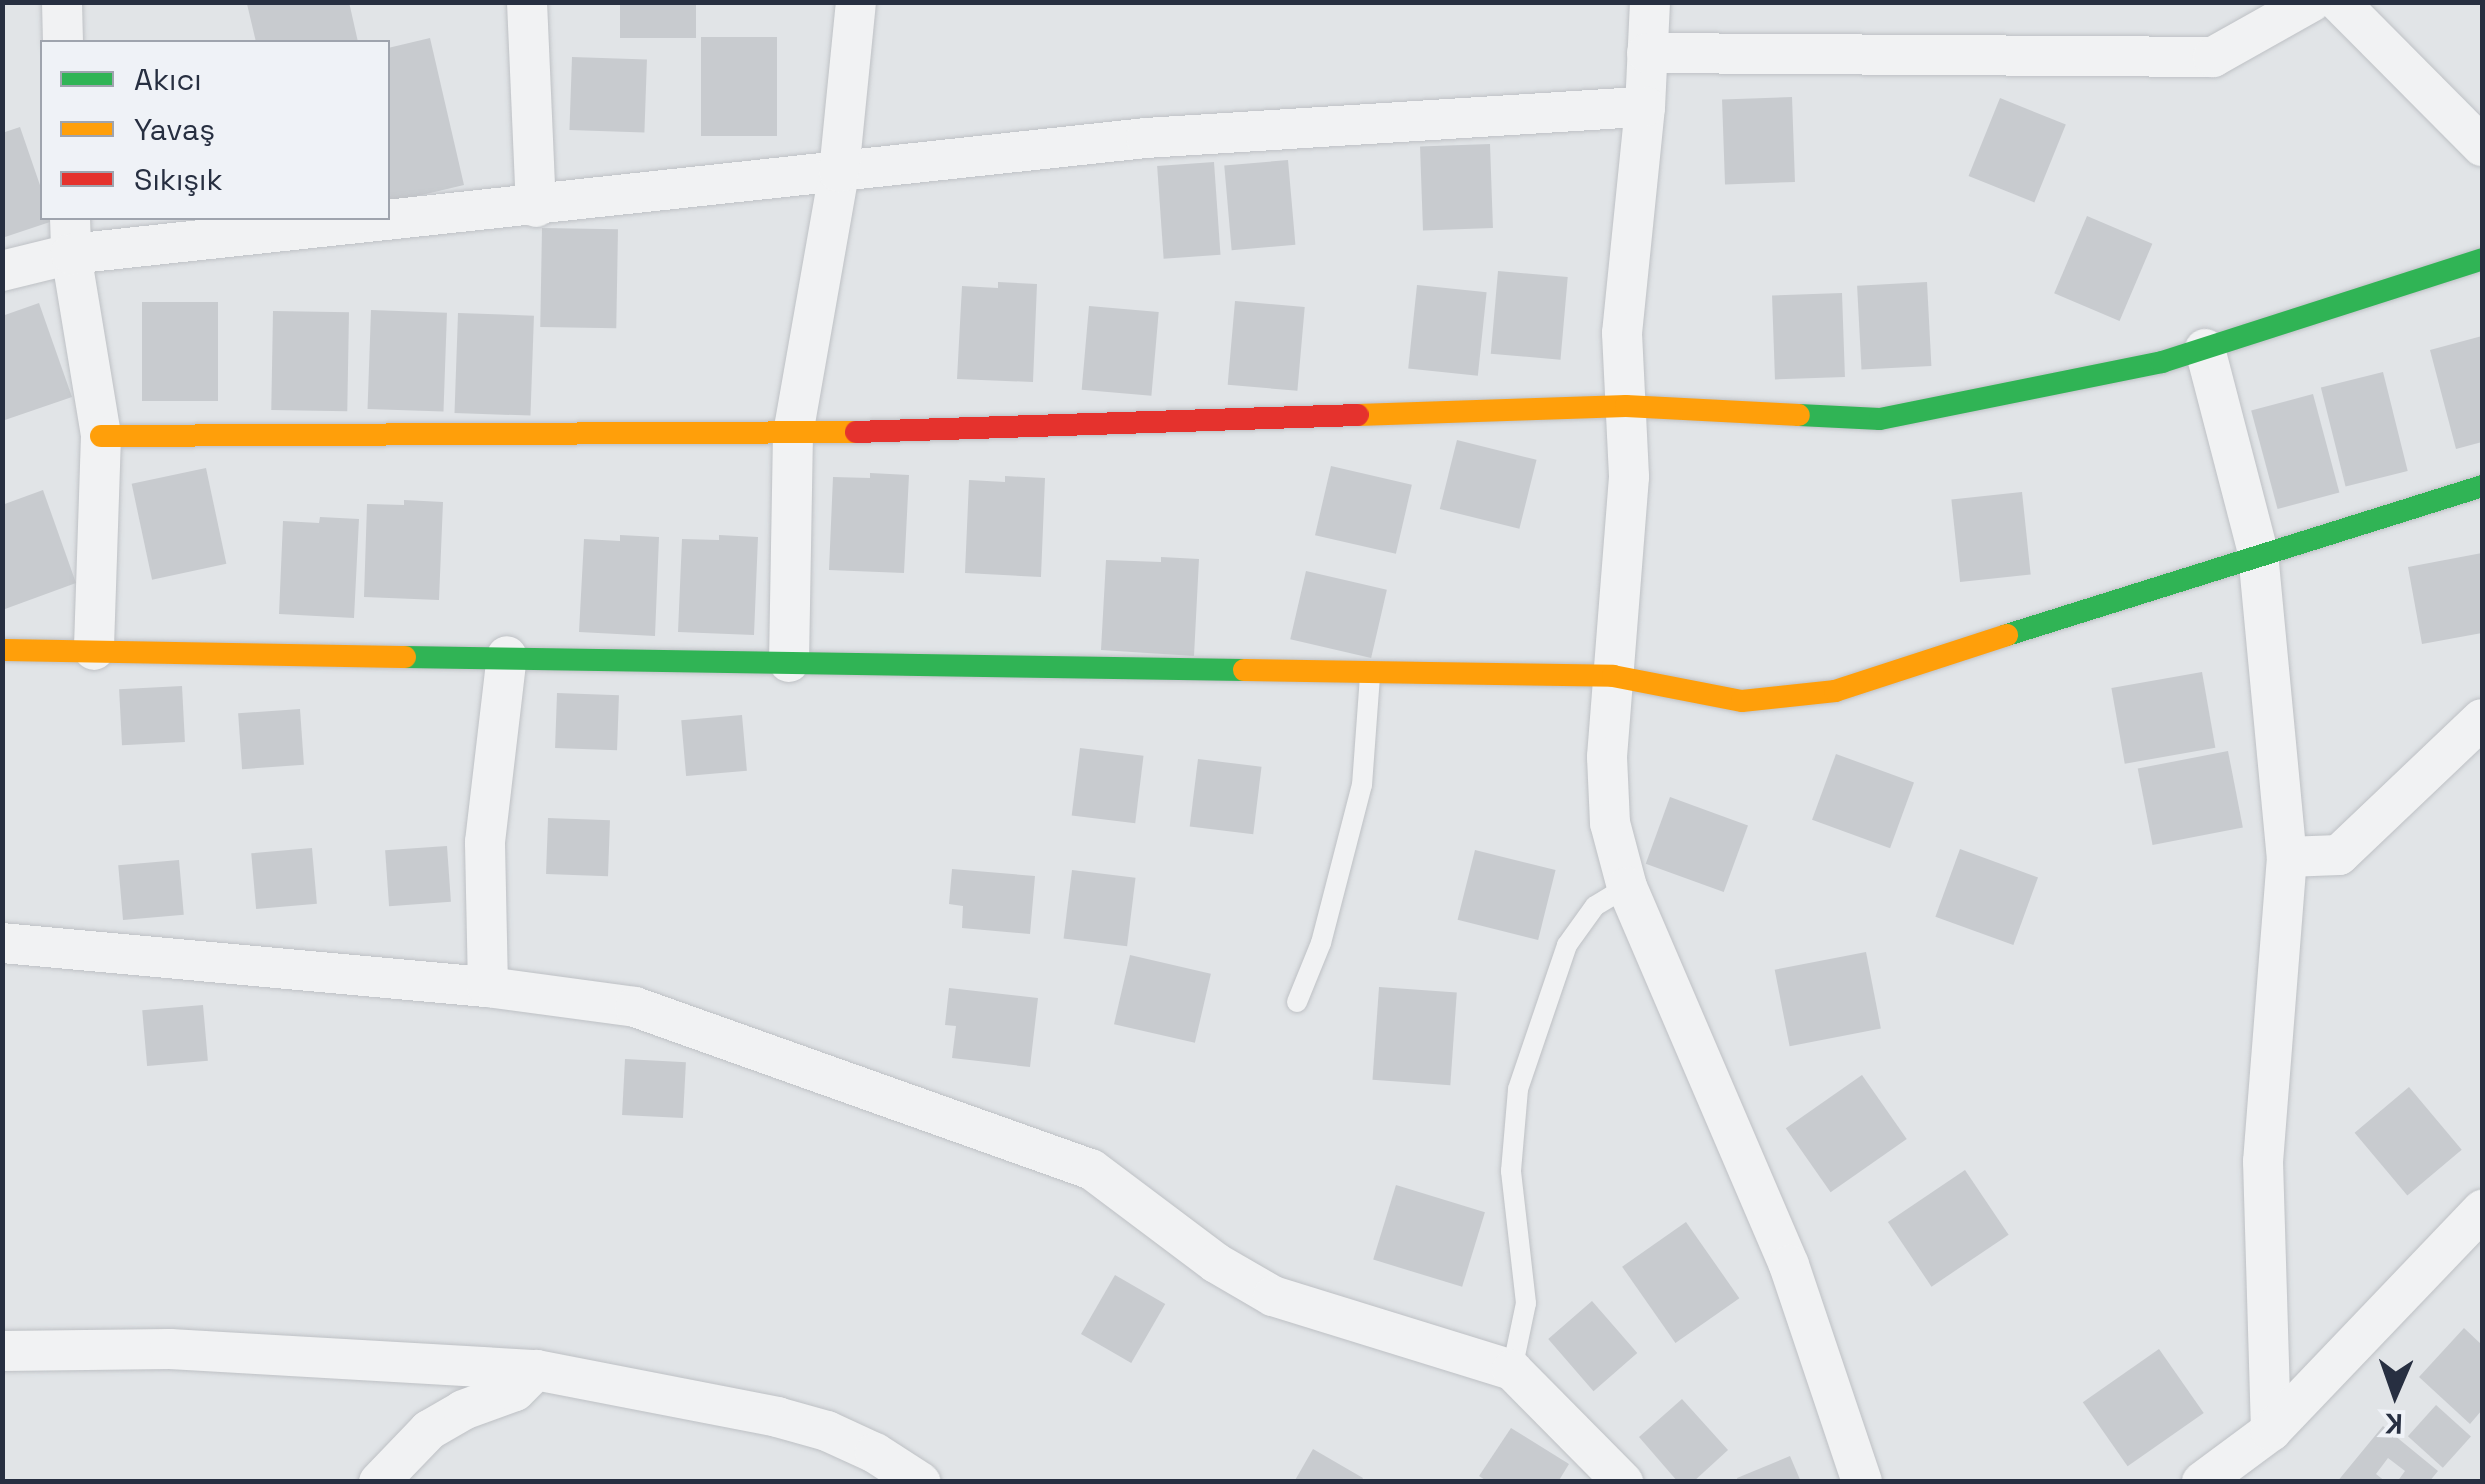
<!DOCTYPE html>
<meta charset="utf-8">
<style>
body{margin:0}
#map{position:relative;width:2485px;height:1484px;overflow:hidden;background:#e1e4e7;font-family:"Space Grotesk",sans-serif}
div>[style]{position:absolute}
.building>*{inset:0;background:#c8cbcf;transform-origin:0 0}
.roads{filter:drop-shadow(0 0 2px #bec1c5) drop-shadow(0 0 2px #bec1c5)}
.lane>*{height:20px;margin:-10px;padding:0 10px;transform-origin:10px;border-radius:10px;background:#f1f2f3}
.street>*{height:40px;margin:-20px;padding:0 20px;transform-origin:20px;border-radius:20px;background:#f1f2f3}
.fast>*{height:22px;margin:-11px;padding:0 11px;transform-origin:11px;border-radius:11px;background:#30b455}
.slow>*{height:22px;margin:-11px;padding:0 11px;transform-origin:11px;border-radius:11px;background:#ff9f0a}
.jam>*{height:22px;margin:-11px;padding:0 11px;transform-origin:11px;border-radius:11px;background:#e5322d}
span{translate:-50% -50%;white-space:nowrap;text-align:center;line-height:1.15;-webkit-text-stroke:10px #eff2f7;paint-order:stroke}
.frame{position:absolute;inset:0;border:5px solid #272f41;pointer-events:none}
.legend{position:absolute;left:40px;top:40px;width:350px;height:180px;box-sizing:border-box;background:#eff2f7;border:2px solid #9fa4ae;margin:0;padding:12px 18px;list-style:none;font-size:30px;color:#272f41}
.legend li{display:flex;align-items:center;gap:20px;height:50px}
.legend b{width:50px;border:2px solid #9fa4ae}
.north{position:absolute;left:2345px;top:1344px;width:100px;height:100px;-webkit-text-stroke:8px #eff2f7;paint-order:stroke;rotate:182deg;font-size:28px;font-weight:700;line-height:40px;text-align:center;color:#272f41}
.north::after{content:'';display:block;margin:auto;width:35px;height:45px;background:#272f41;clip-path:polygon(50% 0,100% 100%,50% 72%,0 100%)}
</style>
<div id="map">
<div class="building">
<i style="clip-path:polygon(251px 2px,349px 2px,358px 42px,256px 42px,247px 4px)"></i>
<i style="left:620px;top:2px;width:76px;height:36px"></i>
<i style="left:701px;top:37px;width:76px;height:99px"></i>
<i style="clip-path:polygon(430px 38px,464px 185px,388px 203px,388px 48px)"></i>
<i style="left:572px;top:57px;width:75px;height:73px;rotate:2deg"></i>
<i style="left:1792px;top:97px;width:85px;height:70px;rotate:88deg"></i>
<i style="left:2000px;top:98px;width:71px;height:84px;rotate:22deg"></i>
<i style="clip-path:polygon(20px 127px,42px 191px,42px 218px,53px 221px,2px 238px,2px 133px)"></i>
<i style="left:1490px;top:144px;width:84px;height:70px;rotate:88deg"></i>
<i style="left:1288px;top:160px;width:85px;height:64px;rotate:85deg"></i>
<i style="left:1214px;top:162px;width:93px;height:57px;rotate:86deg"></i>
<i style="left:2087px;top:216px;width:71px;height:84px;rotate:23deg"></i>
<i style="left:542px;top:228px;width:76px;height:99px;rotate:1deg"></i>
<i style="left:1498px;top:271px;width:70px;height:83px;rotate:5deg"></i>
<i style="clip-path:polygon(998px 282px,1037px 284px,1033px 382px,957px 379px,962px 286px,998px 288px)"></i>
<i style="left:1927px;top:282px;width:84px;height:70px;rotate:87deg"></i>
<i style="left:1417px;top:285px;width:70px;height:84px;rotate:6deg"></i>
<i style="left:1842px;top:293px;width:84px;height:70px;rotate:88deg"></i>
<i style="left:1235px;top:301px;width:70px;height:84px;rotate:5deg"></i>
<i style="left:142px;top:302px;width:76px;height:99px"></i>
<i style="clip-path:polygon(39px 303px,72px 397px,2px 421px,2px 316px)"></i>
<i style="left:1089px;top:306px;width:70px;height:84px;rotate:5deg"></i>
<i style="left:371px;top:310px;width:76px;height:99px;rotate:2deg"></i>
<i style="left:273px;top:311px;width:76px;height:99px;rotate:1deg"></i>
<i style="left:458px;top:313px;width:76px;height:100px;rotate:2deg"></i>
<i style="clip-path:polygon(2482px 336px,2482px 442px,2456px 449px,2430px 350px)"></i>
<i style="left:2383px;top:372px;width:102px;height:64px;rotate:76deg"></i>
<i style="left:2313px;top:394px;width:102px;height:64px;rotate:75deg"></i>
<i style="left:1457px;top:440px;width:82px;height:71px;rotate:14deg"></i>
<i style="left:1331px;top:466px;width:83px;height:71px;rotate:13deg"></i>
<i style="left:206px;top:468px;width:98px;height:76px;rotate:78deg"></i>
<i style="clip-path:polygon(870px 473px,909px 475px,904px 573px,829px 570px,833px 477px,870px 478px)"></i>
<i style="clip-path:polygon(1005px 476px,1045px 478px,1041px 577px,965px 573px,969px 480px,1005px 482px)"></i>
<i style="clip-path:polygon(43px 490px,76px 583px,5px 609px,2px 505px)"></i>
<i style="left:2022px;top:492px;width:83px;height:71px;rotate:84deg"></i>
<i style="clip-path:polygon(404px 500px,443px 502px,439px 600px,364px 597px,367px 504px,404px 505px)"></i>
<i style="clip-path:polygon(320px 517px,359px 519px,354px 618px,279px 614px,283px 521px,319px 523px)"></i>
<i style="clip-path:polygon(620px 535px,659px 537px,655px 636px,579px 632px,584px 539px,620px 541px)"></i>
<i style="clip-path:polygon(719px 535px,758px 537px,754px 635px,678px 632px,682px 539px,719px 540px)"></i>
<i style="clip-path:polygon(2482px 553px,2482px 633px,2422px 644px,2408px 567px)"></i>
<i style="clip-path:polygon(1161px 557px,1199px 559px,1194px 656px,1101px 650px,1106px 560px,1161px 562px)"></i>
<i style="left:1306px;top:571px;width:83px;height:70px;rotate:13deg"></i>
<i style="left:2202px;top:672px;width:77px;height:92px;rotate:80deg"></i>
<i style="left:182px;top:686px;width:56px;height:63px;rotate:87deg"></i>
<i style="left:557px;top:693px;width:62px;height:55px;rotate:2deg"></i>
<i style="left:300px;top:709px;width:56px;height:62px;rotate:86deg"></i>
<i style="left:742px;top:715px;width:56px;height:61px;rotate:85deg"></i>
<i style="left:1080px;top:748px;width:64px;height:68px;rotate:7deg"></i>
<i style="left:2228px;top:751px;width:78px;height:92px;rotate:79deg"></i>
<i style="left:1836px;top:754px;width:83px;height:70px;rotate:20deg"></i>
<i style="left:1198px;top:759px;width:64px;height:68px;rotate:7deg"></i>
<i style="left:1670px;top:797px;width:83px;height:71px;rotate:20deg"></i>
<i style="left:548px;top:818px;width:62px;height:56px;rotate:2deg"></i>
<i style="left:447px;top:846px;width:56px;height:62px;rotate:86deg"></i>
<i style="left:312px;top:848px;width:56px;height:61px;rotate:85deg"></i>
<i style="left:1960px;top:849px;width:83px;height:72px;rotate:20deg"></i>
<i style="left:1475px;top:850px;width:83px;height:72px;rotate:14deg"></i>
<i style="left:179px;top:860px;width:55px;height:61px;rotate:85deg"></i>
<i style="clip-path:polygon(952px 869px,1035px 876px,1030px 934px,962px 928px,963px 906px,949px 904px)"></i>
<i style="left:1072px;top:870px;width:64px;height:69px;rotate:7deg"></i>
<i style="left:1866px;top:952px;width:78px;height:93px;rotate:79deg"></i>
<i style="left:1130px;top:955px;width:83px;height:71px;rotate:13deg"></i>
<i style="left:1379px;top:987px;width:78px;height:93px;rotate:4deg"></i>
<i style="clip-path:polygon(949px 988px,1038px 998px,1030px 1067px,952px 1058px,956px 1026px,945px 1025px)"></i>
<i style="left:203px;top:1005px;width:56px;height:61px;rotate:85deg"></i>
<i style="left:625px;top:1059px;width:61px;height:56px;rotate:3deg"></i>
<i style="left:1862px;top:1075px;width:78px;height:93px;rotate:55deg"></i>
<i style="left:2409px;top:1087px;width:82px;height:71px;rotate:50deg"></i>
<i style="left:1965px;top:1170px;width:78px;height:93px;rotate:56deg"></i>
<i style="left:1396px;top:1185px;width:93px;height:78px;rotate:17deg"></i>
<i style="left:1686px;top:1222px;width:93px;height:78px;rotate:55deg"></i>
<i style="left:1115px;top:1275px;width:58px;height:68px;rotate:30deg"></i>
<i style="left:1592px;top:1301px;width:69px;height:58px;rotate:49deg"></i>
<i style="clip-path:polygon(2464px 1328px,2482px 1345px,2482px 1410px,2470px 1424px,2419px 1377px)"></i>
<i style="left:2159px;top:1349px;width:78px;height:93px;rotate:55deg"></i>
<i style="clip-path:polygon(1682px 1399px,1728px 1450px,1693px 1482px,1678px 1482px,1639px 1437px)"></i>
<i style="left:2436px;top:1405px;width:47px;height:42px;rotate:42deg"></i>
<i style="clip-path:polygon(2383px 1426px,2438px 1471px,2429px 1482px,2397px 1482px,2405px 1471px,2388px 1458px,2376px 1474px,2386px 1482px,2337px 1482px)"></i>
<i style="clip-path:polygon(1511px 1428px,1569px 1464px,1558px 1482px,1488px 1482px,1479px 1476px)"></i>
<i style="clip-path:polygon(1313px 1449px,1363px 1478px,1361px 1482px,1294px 1482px)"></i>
<i style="clip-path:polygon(1790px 1456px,1801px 1482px,1738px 1482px,1737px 1478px)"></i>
</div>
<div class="roads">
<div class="lane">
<i style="left:1297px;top:1002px;width:64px;rotate:-67.9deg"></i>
<i style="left:1321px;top:943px;width:163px;rotate:-75.5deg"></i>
<i style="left:1362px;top:785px;width:110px;rotate:-85.8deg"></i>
<i style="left:1512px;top:1370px;width:68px;rotate:-78.2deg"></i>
<i style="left:1526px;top:1303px;width:133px;rotate:-96.5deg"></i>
<i style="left:1511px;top:1171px;width:82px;rotate:-85.1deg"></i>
<i style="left:1518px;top:1089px;width:152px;rotate:-71.2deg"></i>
<i style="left:1567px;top:945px;width:48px;rotate:-54.3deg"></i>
<i style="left:1595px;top:906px;width:37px;rotate:-31deg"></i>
</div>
<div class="street">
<i style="left:62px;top:2px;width:40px;rotate:88.6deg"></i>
<i style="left:527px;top:2px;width:205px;rotate:87.5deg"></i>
<i style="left:1650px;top:2px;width:105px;rotate:92.7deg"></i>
<i style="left:1645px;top:107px;width:227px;rotate:95.8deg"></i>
<i style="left:1622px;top:333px;width:144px;rotate:87.2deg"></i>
<i style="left:1629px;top:477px;width:281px;rotate:94.5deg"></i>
<i style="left:1607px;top:757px;width:66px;rotate:87.4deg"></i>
<i style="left:1610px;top:823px;width:66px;rotate:75.1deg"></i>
<i style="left:1627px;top:887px;width:411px;rotate:66.8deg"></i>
<i style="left:1789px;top:1265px;width:229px;rotate:71.4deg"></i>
<i style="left:2339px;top:2px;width:203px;rotate:45.2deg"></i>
<i style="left:1647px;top:53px;width:566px;rotate:0.4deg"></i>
<i style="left:2213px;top:57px;width:112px;rotate:-29.3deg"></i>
<i style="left:70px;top:218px;width:36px;rotate:88deg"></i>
<i style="left:71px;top:254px;width:184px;rotate:80.6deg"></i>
<i style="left:101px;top:436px;width:214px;rotate:91.9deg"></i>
<i style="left:2px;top:271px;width:71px;rotate:-13.8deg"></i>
<i style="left:71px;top:254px;width:1081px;rotate:-6.16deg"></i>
<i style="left:1146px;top:138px;width:500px;rotate:-3.6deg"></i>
<i style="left:2205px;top:349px;width:211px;rotate:75.4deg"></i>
<i style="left:2258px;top:553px;width:305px;rotate:84.6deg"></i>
<i style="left:2287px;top:857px;width:305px;rotate:94.5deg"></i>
<i style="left:2263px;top:1161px;width:270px;rotate:88.3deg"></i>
<i style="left:789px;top:662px;width:228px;rotate:-89deg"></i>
<i style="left:793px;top:434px;width:266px;rotate:-80deg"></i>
<i style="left:839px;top:172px;width:171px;rotate:-84.3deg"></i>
<i style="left:2287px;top:857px;width:52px;rotate:-2.2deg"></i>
<i style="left:2339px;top:855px;width:197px;rotate:-43.6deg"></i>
<i style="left:2px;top:943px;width:488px;rotate:5.2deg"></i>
<i style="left:488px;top:987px;width:148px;rotate:7.7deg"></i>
<i style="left:635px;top:1007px;width:484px;rotate:19.6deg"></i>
<i style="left:1091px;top:1169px;width:156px;rotate:36.9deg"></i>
<i style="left:1216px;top:1263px;width:66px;rotate:30.1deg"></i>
<i style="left:1273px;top:1296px;width:250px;rotate:17.2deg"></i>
<i style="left:1512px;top:1370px;width:158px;rotate:45.3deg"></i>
<i style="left:488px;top:987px;width:145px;rotate:-91.2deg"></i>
<i style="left:485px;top:842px;width:187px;rotate:-83.3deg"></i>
<i style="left:2px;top:1351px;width:168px;rotate:-0.7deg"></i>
<i style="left:170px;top:1349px;width:367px;rotate:3.3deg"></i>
<i style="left:536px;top:1370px;width:246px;rotate:11deg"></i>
<i style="left:777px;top:1417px;width:52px;rotate:15.6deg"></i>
<i style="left:827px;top:1431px;width:53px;rotate:24.6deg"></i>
<i style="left:875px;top:1453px;width:54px;rotate:32.8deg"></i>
<i style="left:379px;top:1482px;width:72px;rotate:-46.1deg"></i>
<i style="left:429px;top:1430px;width:39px;rotate:-30deg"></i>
<i style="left:463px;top:1410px;width:55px;rotate:-20.1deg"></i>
<i style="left:515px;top:1391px;width:30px;rotate:-45deg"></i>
<i style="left:2202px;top:1482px;width:86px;rotate:-36.5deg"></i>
<i style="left:2271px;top:1431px;width:306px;rotate:-46.3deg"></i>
</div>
<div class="fast">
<i style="left:1799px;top:415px;width:81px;rotate:2.8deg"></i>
<i style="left:1880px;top:419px;width:288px;rotate:-11.4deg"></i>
<i style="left:2162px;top:362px;width:336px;rotate:-17.8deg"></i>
<i style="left:2007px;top:635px;width:498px;rotate:-17.4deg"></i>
<i style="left:405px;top:657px;width:839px;rotate:0.89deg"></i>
</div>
<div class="slow">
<i style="left:1358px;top:415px;width:268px;rotate:-1.9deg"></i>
<i style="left:1626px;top:406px;width:173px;rotate:3deg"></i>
<i style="left:101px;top:436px;width:755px;rotate:-0.3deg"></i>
<i style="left:2px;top:650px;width:403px;rotate:1deg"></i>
<i style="left:1244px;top:670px;width:369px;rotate:0.9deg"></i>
<i style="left:1613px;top:676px;width:131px;rotate:11deg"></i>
<i style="left:1742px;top:701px;width:94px;rotate:-6.1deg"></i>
<i style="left:1835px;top:691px;width:181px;rotate:-18deg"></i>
</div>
<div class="jam">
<i style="left:856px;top:432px;width:502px;rotate:-1.94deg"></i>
</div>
</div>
<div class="frame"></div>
<ul class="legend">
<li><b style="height:12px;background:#30b455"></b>Akıcı</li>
<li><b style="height:12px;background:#ff9f0a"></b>Yavaş</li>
<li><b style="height:12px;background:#e5322d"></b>Sıkışık</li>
</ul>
<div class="north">K</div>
</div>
